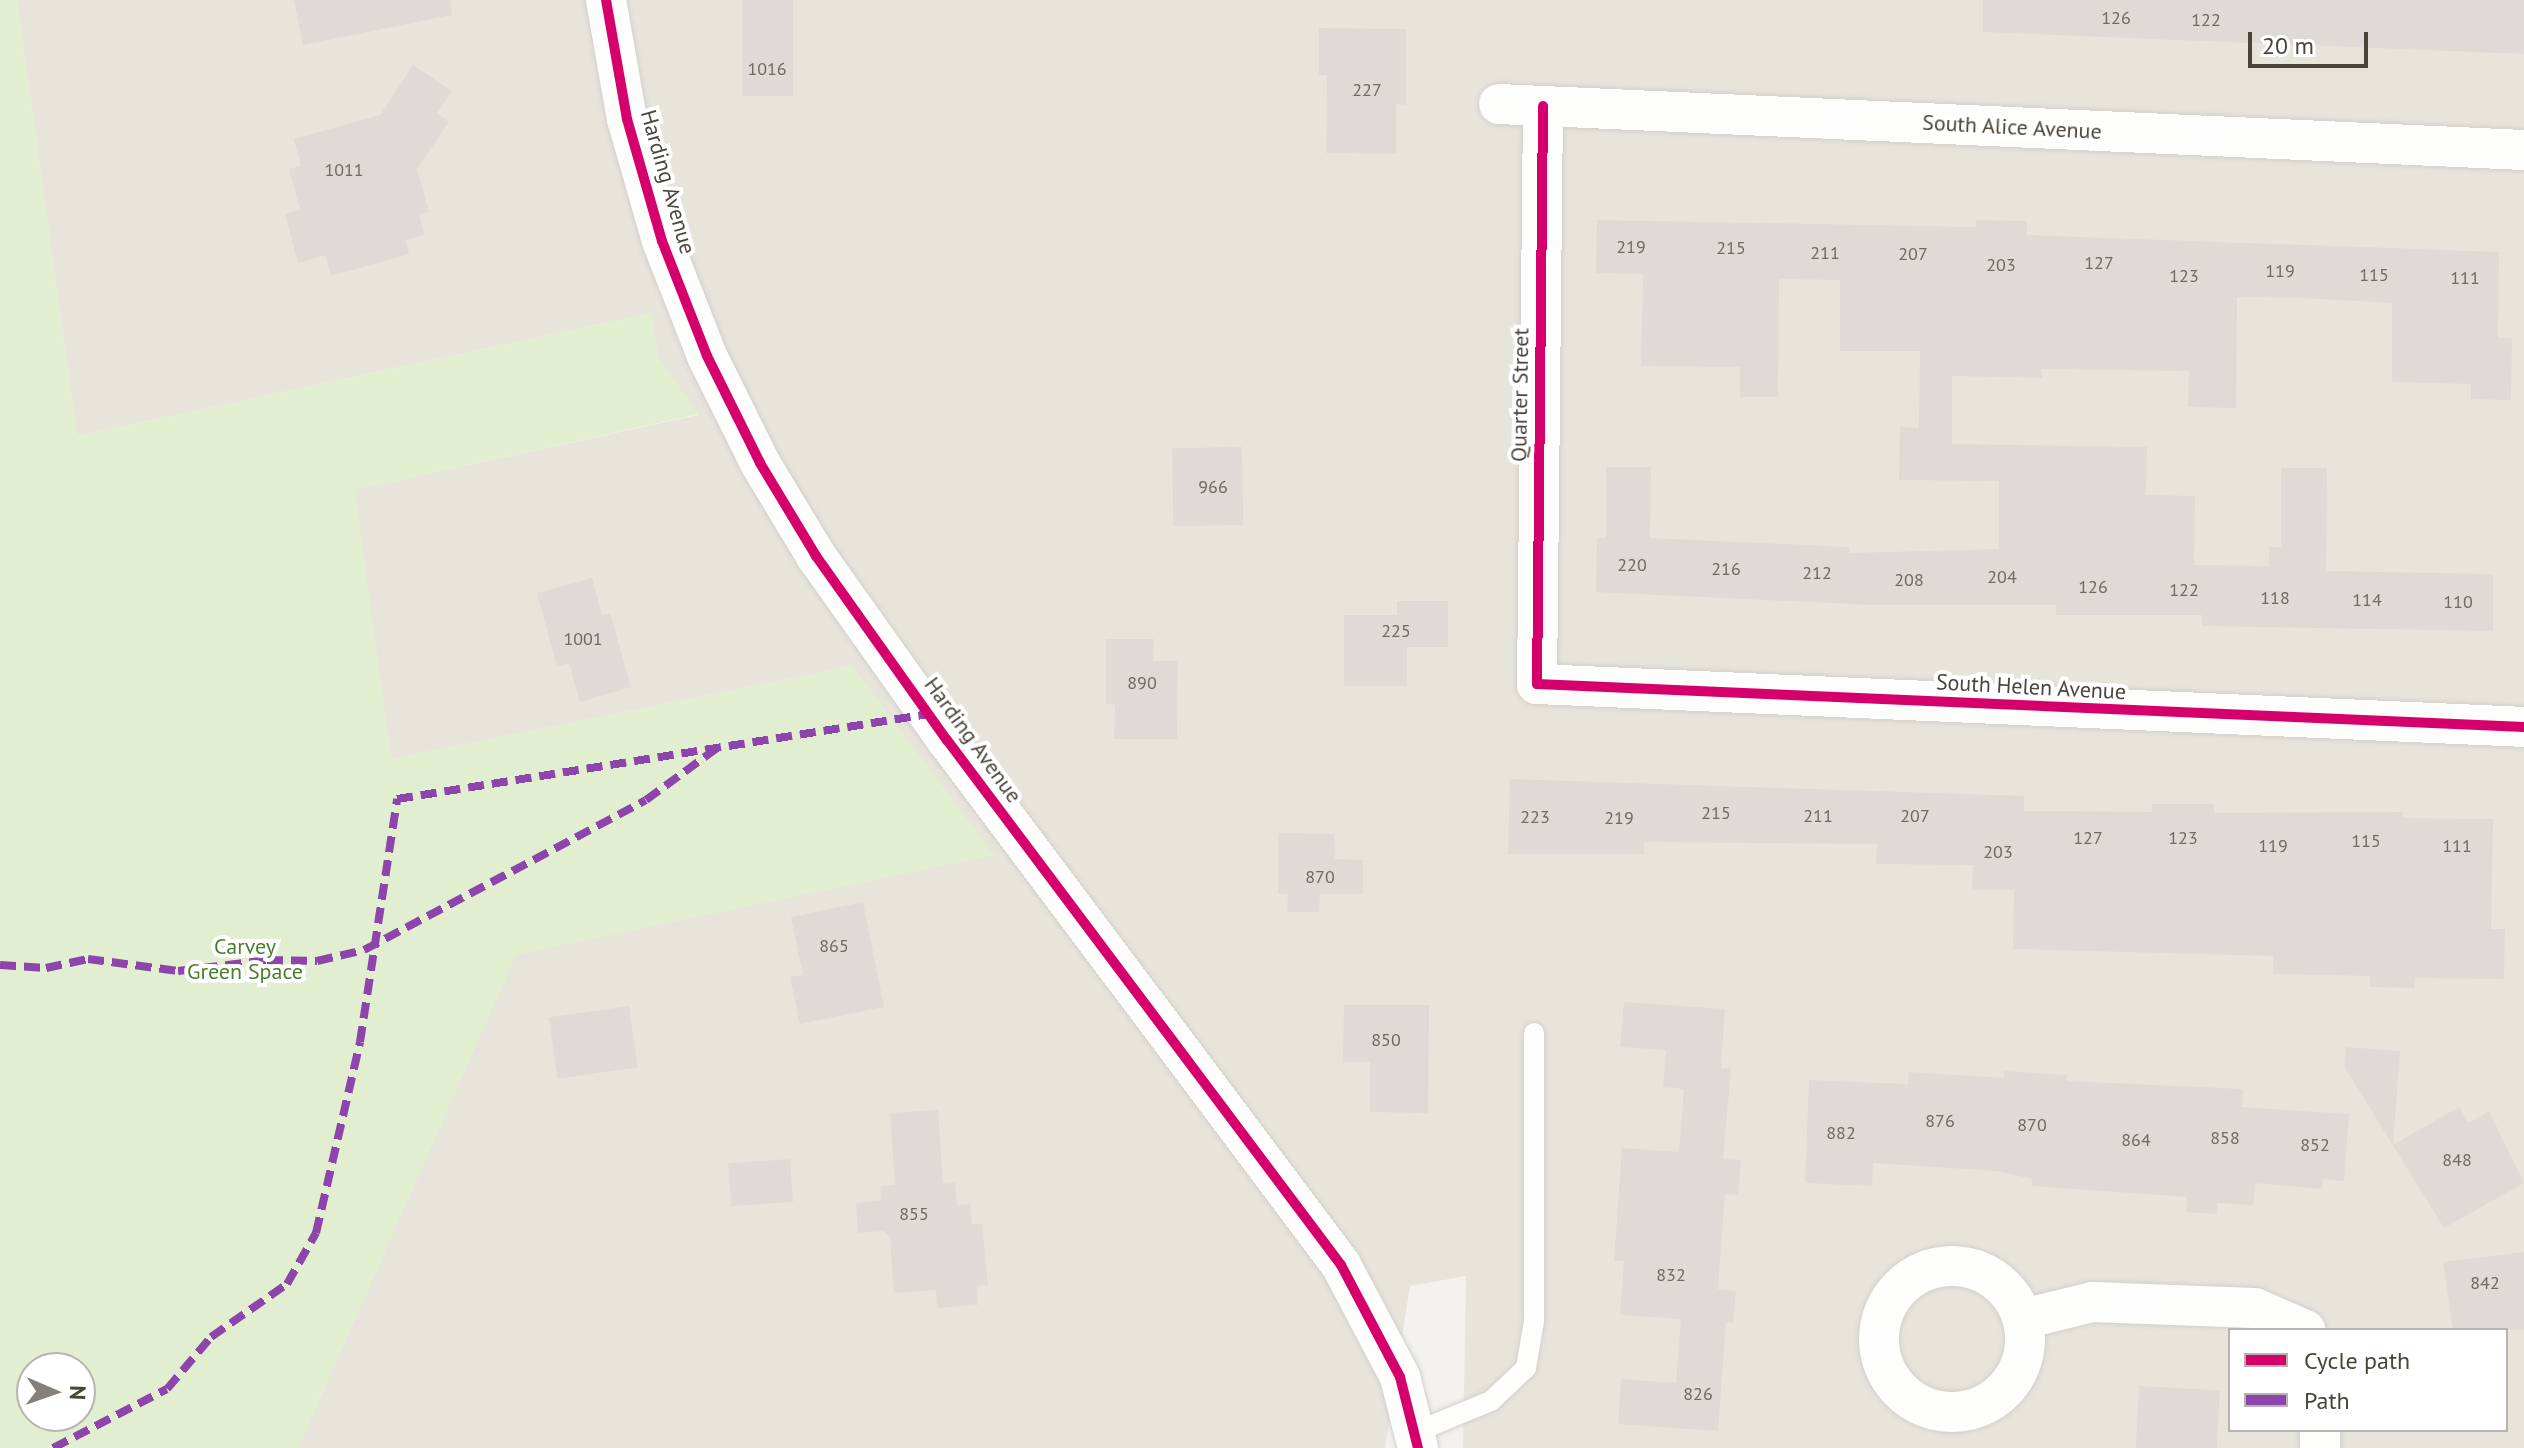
<!DOCTYPE html>
<style>
body{margin:0}
#map{position:relative;width:2524px;height:1448px;overflow:hidden;background:#f4f2ee;font-family:"PT Sans",sans-serif}
div>[style]{position:absolute}
.residential>*{inset:0;background:#e7e4dc}
.green>*{inset:0;background:#e1eecf}
.building>*{inset:0;background:#dedbd6;transform-origin:0 0}
.roads{filter:drop-shadow(0 0 2px #d2d0cb) drop-shadow(0 0 2px #d2d0cb)}
.lane>*{height:20px;margin:-10px;padding:0 10px;transform-origin:10px;border-radius:10px;background:#fdfdfc}
.street>*{height:40px;margin:-20px;padding:0 20px;transform-origin:20px;border-radius:20px;background:#fdfdfc}
.street>.ring{margin:-20px;padding:0;box-sizing:content-box;background:none;border:40px solid #fdfdfc;border-radius:50%}
.quiet>*{height:8px;margin-top:-4px;transform-origin:0;background:repeating-linear-gradient(90deg,#8e44ad 0 16px,transparent 0 24px)}
.cycleway>*{height:10px;margin:-5px;padding:0 5px;transform-origin:5px;border-radius:5px;background:#d6006c}
span{translate:-50% -50%;white-space:nowrap;text-align:center;line-height:1.15;-webkit-text-stroke:8px #fff;paint-order:stroke}
.number-label{font-size:18px;color:#706a61}
.number-label span{-webkit-text-stroke-width:0}
.street-label{font-size:22px;color:#4b4439}
.park-label{font-size:22px;color:#4a7f2a}
.legend{position:absolute;left:2228px;top:1328px;width:280px;height:104px;box-sizing:border-box;background:#fff;border:2px solid #b7b4b0;margin:0;padding:10px 14px;list-style:none;font-size:24px;color:#4b4439}
.legend li{display:flex;align-items:center;gap:16px;height:40px}
.legend b{width:40px;border:2px solid #b7b4b0}
.north{position:absolute;left:16px;top:1352px;width:80px;height:80px;box-sizing:border-box;background:#fff;border:2px solid #b7b4b0;border-radius:50%;rotate:92deg;font-size:22px;font-weight:700;line-height:32px;text-align:center;color:#4b4439}
.north::after{content:'';display:block;margin:auto;width:28px;height:36px;background:#868178;clip-path:polygon(50% 0,100% 100%,50% 72%,0 100%)}
.scale{position:absolute;left:2248px;top:32px;width:120px;height:36px;box-sizing:border-box;border:4px solid #4b4439;border-top:0;padding-left:10px;font-size:24px;line-height:28px;white-space:nowrap;color:#4b4439;-webkit-text-stroke:6px #fff;paint-order:stroke}
</style>
<div id="map">
<div class="residential">
<i style="clip-path:polygon(evenodd,17px 0,2524px 0,2524px 1448px,1463px 1448px,1466px 1276px,1410px 1286px,1385px 1448px,298px 1448px,516px 954px,993px 855px,852px 666px,391px 759px,354px 490px,698px 415px,658px 357px,651px 313px,77px 436px,17px 0,2230px 1330px,2506px 1330px,2506px 1430px,2230px 1430px,2230px 1330px)"></i>
</div>
<div class="green">
<i style="clip-path:polygon(evenodd,0 0,17px 0,77px 436px,651px 313px,658px 357px,699px 414px,355px 490px,391px 759px,852px 666px,994px 855px,516px 955px,298px 1448px,0 1448px,0 0,32px 1368px,80px 1368px,80px 1416px,32px 1416px,32px 1368px)"></i>
</div>
<div class="building">
<i style="clip-path:polygon(294px 0,450px 0,452px 15px,303px 45px)"></i>
<i style="left:742px;top:0;width:51px;height:96px"></i>
<i style="clip-path:polygon(1983px 0,2524px 0,2524px 54px,1983px 32px)"></i>
<i style="clip-path:polygon(1319px 28px,1406px 29px,1406px 105px,1396px 104px,1396px 154px,1326px 153px,1327px 75px,1319px 75px)"></i>
<i style="clip-path:polygon(413px 65px,452px 91px,437px 113px,449px 122px,417px 169px,429px 212px,419px 214px,424px 235px,406px 240px,409px 254px,331px 276px,325px 255px,298px 263px,285px 214px,300px 209px,289px 169px,301px 166px,294px 139px,380px 115px)"></i>
<i style="clip-path:polygon(1597px 220px,1976px 227px,1976px 220px,2027px 221px,2027px 235px,2499px 252px,2498px 338px,2512px 338px,2511px 400px,2471px 399px,2471px 384px,2392px 382px,2392px 303px,2301px 298px,2237px 297px,2236px 408px,2188px 407px,2189px 371px,2042px 369px,2042px 378px,1952px 376px,1952px 444px,2147px 447px,2146px 495px,2195px 496px,2194px 565px,2269px 566px,2269px 547px,2281px 547px,2281px 468px,2327px 468px,2326px 571px,2493px 574px,2493px 631px,2202px 626px,2202px 615px,2056px 615px,2056px 605px,1873px 605px,1596px 592px,1597px 538px,1606px 538px,1606px 467px,1651px 467px,1650px 538px,1849px 547px,1849px 553px,1999px 549px,1999px 481px,1899px 480px,1900px 427px,1919px 428px,1920px 351px,1840px 351px,1840px 280px,1779px 279px,1778px 397px,1740px 397px,1740px 367px,1641px 366px,1643px 274px,1596px 273px)"></i>
<i style="left:1242px;top:447px;width:78px;height:70px;rotate:89deg"></i>
<i style="clip-path:polygon(592px 578px,602px 615px,610px 613px,631px 687px,580px 702px,569px 663px,557px 667px,537px 593px)"></i>
<i style="clip-path:polygon(1397px 601px,1448px 601px,1448px 647px,1407px 647px,1407px 686px,1344px 686px,1344px 615px,1397px 615px)"></i>
<i style="clip-path:polygon(1106px 639px,1154px 639px,1153px 661px,1178px 661px,1177px 739px,1114px 739px,1115px 705px,1106px 704px)"></i>
<i style="clip-path:polygon(1510px 779px,2024px 796px,2024px 811px,2152px 812px,2152px 804px,2214px 804px,2214px 813px,2403px 812px,2403px 818px,2493px 819px,2491px 929px,2505px 929px,2504px 979px,2415px 978px,2415px 988px,2370px 987px,2370px 976px,2273px 974px,2273px 956px,2013px 949px,2014px 890px,1972px 890px,1973px 865px,1876px 864px,1877px 844px,1644px 842px,1644px 854px,1508px 854px)"></i>
<i style="clip-path:polygon(1278px 833px,1334px 834px,1335px 859px,1363px 860px,1363px 894px,1320px 894px,1319px 912px,1287px 912px,1288px 894px,1278px 894px)"></i>
<i style="clip-path:polygon(863px 902px,884px 1007px,800px 1024px,790px 977px,803px 975px,791px 917px)"></i>
<i style="clip-path:polygon(1624px 1002px,1725px 1009px,1721px 1068px,1731px 1069px,1723px 1159px,1741px 1160px,1738px 1195px,1725px 1194px,1718px 1289px,1736px 1291px,1733px 1323px,1726px 1322px,1718px 1431px,1618px 1424px,1621px 1379px,1676px 1383px,1681px 1319px,1620px 1315px,1624px 1261px,1614px 1261px,1622px 1148px,1679px 1152px,1684px 1089px,1663px 1087px,1666px 1050px,1620px 1047px)"></i>
<i style="clip-path:polygon(1344px 1005px,1429px 1005px,1428px 1113px,1370px 1112px,1370px 1062px,1343px 1062px)"></i>
<i style="left:629px;top:1006px;width:62px;height:81px;rotate:82deg"></i>
<i style="clip-path:polygon(2346px 1047px,2400px 1051px,2393px 1145px,2459px 1107px,2468px 1123px,2489px 1111px,2524px 1183px,2444px 1228px,2345px 1068px)"></i>
<i style="clip-path:polygon(2004px 1071px,2067px 1075px,2067px 1081px,2243px 1089px,2242px 1107px,2349px 1114px,2344px 1181px,2323px 1179px,2322px 1189px,2255px 1183px,2253px 1205px,2217px 1203px,2217px 1214px,2186px 1212px,2187px 1197px,2032px 1186px,2032px 1179px,1997px 1171px,1873px 1163px,1872px 1186px,1805px 1183px,1809px 1080px,1908px 1084px,1909px 1072px,2004px 1078px)"></i>
<i style="clip-path:polygon(938px 1110px,943px 1183px,955px 1182px,957px 1205px,970px 1204px,972px 1224px,982px 1224px,988px 1285px,977px 1286px,978px 1305px,937px 1308px,936px 1290px,894px 1293px,890px 1238px,884px 1231px,858px 1233px,856px 1203px,882px 1200px,880px 1186px,895px 1185px,890px 1113px)"></i>
<i style="left:790px;top:1159px;width:43px;height:62px;rotate:86deg"></i>
<i style="clip-path:polygon(2524px 1252px,2524px 1330px,2453px 1330px,2443px 1262px)"></i>
<i style="left:2139px;top:1386px;width:81px;height:62px;rotate:3deg"></i>
</div>
<div class="roads">
<div class="lane">
<i style="left:1416px;top:1432px;width:81px;rotate:-22.5deg"></i>
<i style="left:1491px;top:1401px;width:48px;rotate:-43.3deg"></i>
<i style="left:1526px;top:1368px;width:48px;rotate:-80.3deg"></i>
<i style="left:1534px;top:1321px;width:288px;rotate:-90deg"></i>
</div>
<div class="street">
<i style="left:606px;top:0;width:121px;rotate:80deg"></i>
<i style="left:627px;top:119px;width:127px;rotate:74deg"></i>
<i style="left:662px;top:241px;width:123px;rotate:68.6deg"></i>
<i style="left:707px;top:356px;width:119px;rotate:63.6deg"></i>
<i style="left:760px;top:463px;width:109px;rotate:58.9deg"></i>
<i style="left:816px;top:556px;width:226px;rotate:54.6deg"></i>
<i style="left:947px;top:740px;width:656px;rotate:53.11deg"></i>
<i style="left:1341px;top:1265px;width:127px;rotate:62.2deg"></i>
<i style="left:1400px;top:1377px;width:73px;rotate:75.8deg"></i>
<i style="left:1499px;top:104px;width:1026px;rotate:2.57deg"></i>
<i style="left:1543px;top:106px;width:578px;rotate:90.59deg"></i>
<i style="left:1537px;top:684px;width:988px;rotate:2.49deg"></i>
<i class="ring" style="left:1879px;top:1266px;width:106px;height:106px"></i>
<i style="left:2023px;top:1319px;width:71px;rotate:-13.8deg"></i>
<i style="left:2092px;top:1302px;width:163px;rotate:2.1deg"></i>
<i style="left:2255px;top:1308px;width:55px;rotate:23.7deg"></i>
<i style="left:2320px;top:1448px;width:18px;rotate:-90deg"></i>
</div>
</div>
<div class="quiet">
<i style="left:0;top:965px;width:46px;rotate:3.7deg"></i>
<i style="left:46px;top:968px;width:43px;rotate:-12.1deg"></i>
<i style="left:88px;top:959px;width:91px;rotate:7.6deg"></i>
<i style="left:178px;top:971px;width:90px;rotate:-7deg"></i>
<i style="left:267px;top:960px;width:50px;rotate:1.1deg"></i>
<i style="left:317px;top:961px;width:48px;rotate:-13.2deg"></i>
<i style="left:364px;top:950px;width:319px;rotate:-28deg"></i>
<i style="left:646px;top:800px;width:88px;rotate:-36.2deg"></i>
<i style="left:53px;top:1448px;width:128px;rotate:-27.4deg"></i>
<i style="left:167px;top:1389px;width:68px;rotate:-49.8deg"></i>
<i style="left:211px;top:1337px;width:93px;rotate:-34.9deg"></i>
<i style="left:287px;top:1284px;width:59px;rotate:-60.4deg"></i>
<i style="left:316px;top:1233px;width:196px;rotate:-77deg"></i>
<i style="left:360px;top:1042px;width:246px;rotate:-81.3deg"></i>
<i style="left:397px;top:799px;width:539px;rotate:-9.08deg"></i>
</div>
<div class="cycleway">
<i style="left:606px;top:0;width:121px;rotate:80deg"></i>
<i style="left:627px;top:119px;width:127px;rotate:74deg"></i>
<i style="left:662px;top:241px;width:123px;rotate:68.6deg"></i>
<i style="left:707px;top:356px;width:119px;rotate:63.6deg"></i>
<i style="left:760px;top:463px;width:109px;rotate:58.9deg"></i>
<i style="left:816px;top:556px;width:226px;rotate:54.6deg"></i>
<i style="left:947px;top:740px;width:656px;rotate:53.11deg"></i>
<i style="left:1341px;top:1265px;width:127px;rotate:62.2deg"></i>
<i style="left:1400px;top:1377px;width:73px;rotate:75.8deg"></i>
<i style="left:1543px;top:106px;width:578px;rotate:90.59deg"></i>
<i style="left:1537px;top:684px;width:988px;rotate:2.49deg"></i>
</div>
<div class="number-label">
<span style="left:2116px;top:18px">126</span>
<span style="left:2206px;top:20px">122</span>
<span style="left:767px;top:69px">1016</span>
<span style="left:1367px;top:90px">227</span>
<span style="left:344px;top:170px">1011</span>
<span style="left:1631px;top:247px">219</span>
<span style="left:1731px;top:248px">215</span>
<span style="left:1825px;top:253px">211</span>
<span style="left:1913px;top:254px">207</span>
<span style="left:2099px;top:263px">127</span>
<span style="left:2001px;top:265px">203</span>
<span style="left:2280px;top:271px">119</span>
<span style="left:2374px;top:275px">115</span>
<span style="left:2184px;top:276px">123</span>
<span style="left:2465px;top:278px">111</span>
<span style="left:1213px;top:487px">966</span>
<span style="left:1632px;top:565px">220</span>
<span style="left:1726px;top:569px">216</span>
<span style="left:1817px;top:573px">212</span>
<span style="left:2002px;top:577px">204</span>
<span style="left:1909px;top:580px">208</span>
<span style="left:2093px;top:587px">126</span>
<span style="left:2184px;top:590px">122</span>
<span style="left:2275px;top:598px">118</span>
<span style="left:2367px;top:600px">114</span>
<span style="left:2458px;top:602px">110</span>
<span style="left:1396px;top:631px">225</span>
<span style="left:583px;top:639px">1001</span>
<span style="left:1142px;top:683px">890</span>
<span style="left:1716px;top:813px">215</span>
<span style="left:1818px;top:816px">211</span>
<span style="left:1915px;top:816px">207</span>
<span style="left:1535px;top:817px">223</span>
<span style="left:1619px;top:818px">219</span>
<span style="left:2088px;top:838px">127</span>
<span style="left:2183px;top:838px">123</span>
<span style="left:2366px;top:841px">115</span>
<span style="left:2273px;top:846px">119</span>
<span style="left:2457px;top:846px">111</span>
<span style="left:1998px;top:852px">203</span>
<span style="left:1320px;top:877px">870</span>
<span style="left:834px;top:946px">865</span>
<span style="left:1386px;top:1040px">850</span>
<span style="left:1940px;top:1121px">876</span>
<span style="left:2032px;top:1125px">870</span>
<span style="left:1841px;top:1133px">882</span>
<span style="left:2225px;top:1138px">858</span>
<span style="left:2136px;top:1140px">864</span>
<span style="left:2315px;top:1145px">852</span>
<span style="left:2457px;top:1160px">848</span>
<span style="left:914px;top:1214px">855</span>
<span style="left:1671px;top:1275px">832</span>
<span style="left:2485px;top:1283px">842</span>
<span style="left:1698px;top:1394px">826</span>
</div>
<div class="street-label">
<span style="left:2012px;top:127px;rotate:3deg">South Alice Avenue</span>
<span style="left:668px;top:182px;rotate:74deg">Harding Avenue</span>
<span style="left:1520px;top:395px;rotate:-89deg">Quarter Street</span>
<span style="left:2031px;top:687px;rotate:3deg">South Helen Avenue</span>
<span style="left:973px;top:740px;rotate:54deg">Harding Avenue</span>
</div>
<div class="park-label">
<span style="left:245px;top:959px">Carvey<br>Green Space</span>
</div>
<ul class="legend">
<li><b style="height:10px;background:#d6006c"></b>Cycle path</li>
<li><b style="height:10px;background:#8e44ad"></b>Path</li>
</ul>
<div class="north">N</div>
<div class="scale">20 m</div>
</div>
